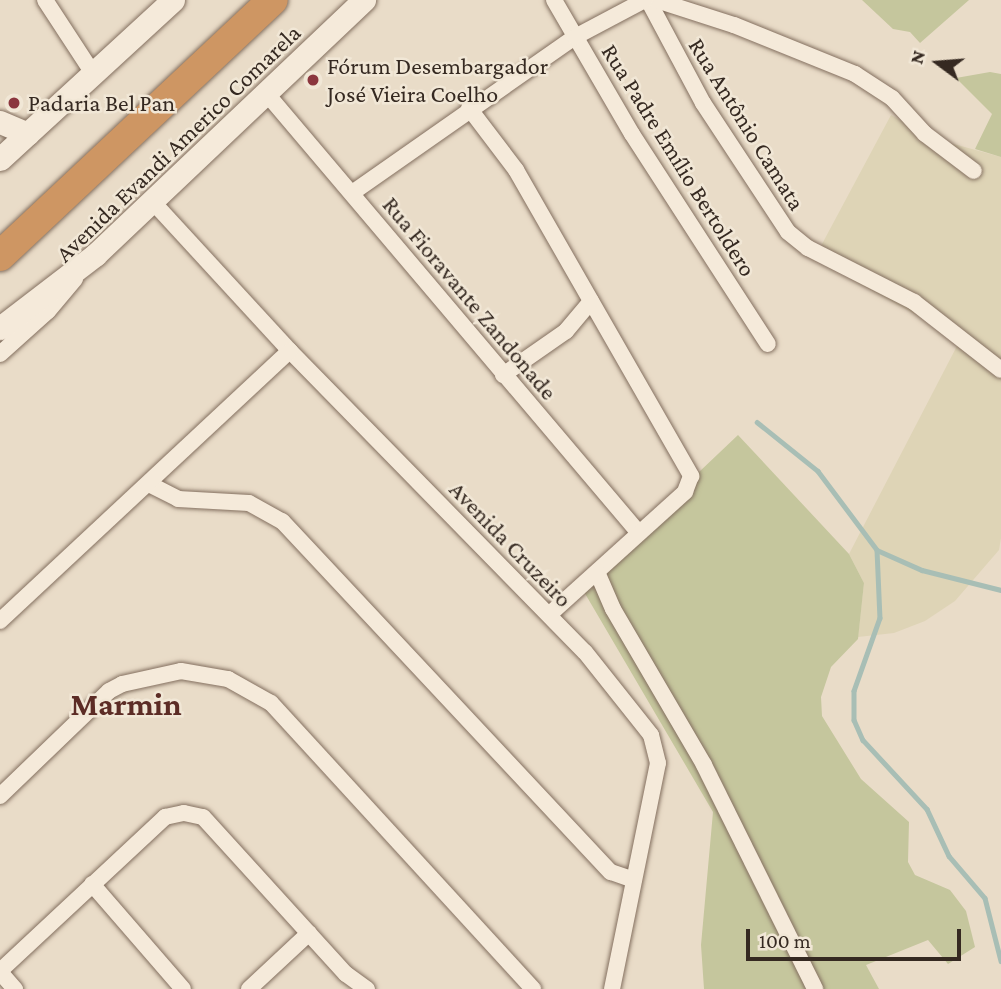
<!DOCTYPE html>
<meta charset="utf-8">
<style>
body{margin:0}
#map{position:relative;width:1001px;height:989px;overflow:hidden;background:#e9dcc8;font-family:"Crimson Pro",serif}
div>[style]{position:absolute}
.farmland>*{inset:0;background:#ded4b6}
.green>*{inset:0;background:#c5c69d}
.stream>*{height:4.5px;margin:-2.25px;padding:0 2.25px;transform-origin:2.25px;border-radius:2.25px;background:#a8beb5}
.roads{filter:drop-shadow(0 0 2px #836f5f) drop-shadow(0 0 2px #836f5f)}
.street>*{height:16px;margin:-8px;padding:0 8px;transform-origin:8px;border-radius:8px;background:#f5eada}
.secondary>*{height:23px;margin:-11.5px;padding:0 11.5px;transform-origin:11.5px;border-radius:11.5px;background:#f5eada}
.highway>*{height:30px;margin:-15px;padding:0 15px;transform-origin:15px;border-radius:15px;background:#ce9663}
.dots>*{width:19px;height:19px;translate:-50% -50%;box-sizing:border-box;border:4px solid #f1e7d6;border-radius:50%}
span{translate:-50% -50%;white-space:nowrap;text-align:center;line-height:1.15;-webkit-text-stroke:5px #f1e7d6;paint-order:stroke}
.poi-label{font-size:24px;color:#352921}
.left{translate:0 -50%;text-align:left}
.street-label{font-size:24px;color:#352921}
.district-label{font-size:32px;color:#5c2c25;font-weight:700}
.north{position:absolute;left:903px;top:28px;width:70px;height:70px;-webkit-text-stroke:5px #f1e7d6;paint-order:stroke;rotate:286deg;font-size:19px;font-weight:700;line-height:28px;text-align:center;color:#352921}
.north::after{content:'';display:block;margin:auto;width:24px;height:32px;background:#352921;clip-path:polygon(50% 0,100% 100%,50% 72%,0 100%)}
.scale{position:absolute;left:746px;top:929px;width:215px;height:32px;box-sizing:border-box;border:4px solid #352921;border-top:0;padding-left:9px;font-size:21px;line-height:24px;white-space:nowrap;color:#352921;-webkit-text-stroke:5px #f1e7d6;paint-order:stroke}
</style>
<div id="map">
<div class="farmland">
<i style="clip-path:polygon(891px 115px,932px 138px,1001px 157px,1001px 538px,999px 550px,955px 601px,925px 621px,894px 633px,858px 637px,864px 583px,849px 554px,958px 344px,933px 324px,814px 259px)"></i>
</div>
<div class="green">
<i style="clip-path:polygon(862px 0,969px 0,920px 43px,910px 32px,893px 29px)"></i>
<i style="clip-path:polygon(990px 72px,1001px 74px,1001px 157px,975px 149px,992px 114px,956px 78px)"></i>
<i style="clip-path:polygon(738px 435px,849px 554px,864px 583px,858px 639px,831px 667px,821px 697px,822px 716px,861px 779px,909px 822px,908px 862px,915px 875px,950px 890px,966px 911px,975px 947px,948px 964px,928px 940px,866px 965px,879px 989px,704px 989px,701px 945px,713px 812px,580px 585px)"></i>
</div>
<div class="stream">
<i style="left:757px;top:422px;width:78px;rotate:38.8deg"></i>
<i style="left:818px;top:471px;width:99px;rotate:53.2deg"></i>
<i style="left:877px;top:550px;width:49px;rotate:24deg"></i>
<i style="left:922px;top:570px;width:81px;rotate:14.2deg"></i>
<i style="left:877px;top:550px;width:68px;rotate:87.5deg"></i>
<i style="left:880px;top:618px;width:77px;rotate:109.6deg"></i>
<i style="left:854px;top:691px;width:29px;rotate:90deg"></i>
<i style="left:854px;top:720px;width:22px;rotate:66deg"></i>
<i style="left:863px;top:740px;width:94px;rotate:47.2deg"></i>
<i style="left:927px;top:809px;width:52px;rotate:64.9deg"></i>
<i style="left:949px;top:856px;width:55px;rotate:49.4deg"></i>
<i style="left:985px;top:898px;width:65px;rotate:75.7deg"></i>
</div>
<div class="roads">
<div class="street">
<i style="left:45px;top:0;width:90px;rotate:56.8deg"></i>
<i style="left:554px;top:0;width:155px;rotate:59.8deg"></i>
<i style="left:632px;top:134px;width:250px;rotate:57.1deg"></i>
<i style="left:648px;top:0;width:117px;rotate:61.9deg"></i>
<i style="left:703px;top:103px;width:154px;rotate:56.6deg"></i>
<i style="left:788px;top:232px;width:26px;rotate:39deg"></i>
<i style="left:808px;top:248px;width:119px;rotate:27deg"></i>
<i style="left:914px;top:302px;width:110px;rotate:38deg"></i>
<i style="left:656px;top:0;width:82px;rotate:17.8deg"></i>
<i style="left:734px;top:25px;width:131px;rotate:22deg"></i>
<i style="left:855px;top:74px;width:44px;rotate:33deg"></i>
<i style="left:892px;top:98px;width:49px;rotate:47.5deg"></i>
<i style="left:925px;top:134px;width:61px;rotate:37.1deg"></i>
<i style="left:267px;top:94px;width:574px;rotate:49.73deg"></i>
<i style="left:469px;top:108px;width:78px;rotate:52.8deg"></i>
<i style="left:516px;top:170px;width:353px;rotate:60.2deg"></i>
<i style="left:691px;top:476px;width:17px;rotate:111deg"></i>
<i style="left:685px;top:492px;width:183px;rotate:137.9deg"></i>
<i style="left:352px;top:193px;width:272px;rotate:-35deg"></i>
<i style="left:575px;top:37px;width:79px;rotate:-27.9deg"></i>
<i style="left:153px;top:202px;width:202px;rotate:47.4deg"></i>
<i style="left:290px;top:351px;width:421px;rotate:45.6deg"></i>
<i style="left:585px;top:652px;width:106px;rotate:51.5deg"></i>
<i style="left:651px;top:735px;width:29px;rotate:76deg"></i>
<i style="left:658px;top:763px;width:231px;rotate:101.5deg"></i>
<i style="left:0;top:354px;width:64px;rotate:-41.9deg"></i>
<i style="left:48px;top:311px;width:42px;rotate:-49.8deg"></i>
<i style="left:503px;top:375px;width:77px;rotate:-34.9deg"></i>
<i style="left:566px;top:331px;width:39px;rotate:-50deg"></i>
<i style="left:149px;top:484px;width:33px;rotate:27deg"></i>
<i style="left:178px;top:499px;width:71px;rotate:3.2deg"></i>
<i style="left:249px;top:503px;width:38px;rotate:29deg"></i>
<i style="left:282px;top:521px;width:481px;rotate:46.9deg"></i>
<i style="left:611px;top:872px;width:24px;rotate:19deg"></i>
<i style="left:597px;top:572px;width:40px;rotate:66.6deg"></i>
<i style="left:613px;top:609px;width:181px;rotate:59.7deg"></i>
<i style="left:704px;top:765px;width:250px;rotate:63.6deg"></i>
<i style="left:0;top:621px;width:396px;rotate:-43deg"></i>
<i style="left:0;top:796px;width:151px;rotate:-43.9deg"></i>
<i style="left:109px;top:691px;width:15px;rotate:-28deg"></i>
<i style="left:122px;top:684px;width:60px;rotate:-12.4deg"></i>
<i style="left:181px;top:671px;width:48px;rotate:9.7deg"></i>
<i style="left:228px;top:679px;width:49px;rotate:29.2deg"></i>
<i style="left:271px;top:703px;width:388px;rotate:47.5deg"></i>
<i style="left:92px;top:884px;width:139px;rotate:49.1deg"></i>
<i style="left:0;top:971px;width:226px;rotate:-43deg"></i>
<i style="left:165px;top:817px;width:19px;rotate:-12deg"></i>
<i style="left:184px;top:813px;width:19px;rotate:12deg"></i>
<i style="left:203px;top:817px;width:212px;rotate:47.7deg"></i>
<i style="left:346px;top:974px;width:26px;rotate:36deg"></i>
<i style="left:0;top:972px;width:23px;rotate:49deg"></i>
<i style="left:249px;top:989px;width:82px;rotate:-43deg"></i>
</div>
<div class="secondary">
<i style="left:0;top:122px;width:30px;rotate:23deg"></i>
<i style="left:0;top:159px;width:235px;rotate:-42.6deg"></i>
<i style="left:0;top:328px;width:120px;rotate:-37.5deg"></i>
<i style="left:95px;top:255px;width:371px;rotate:-43.5deg"></i>
</div>
<div class="highway">
<i style="left:0;top:256px;width:374px;rotate:-43.2deg"></i>
</div>
</div>
<div class="dots">
<i style="left:313px;top:80px;background:#8b363e"></i>
<i style="left:14px;top:103px;background:#8b363e"></i>
</div>
<div class="poi-label">
<span class="left" style="left:327px;top:80px">Fórum Desembargador<br>José Vieira Coelho</span>
<span class="left" style="left:28px;top:103px">Padaria Bel Pan</span>
</div>
<div class="street-label">
<span style="left:747px;top:124px;rotate:58deg">Rua Antônio Camata</span>
<span style="left:178px;top:143px;rotate:-44deg">Avenida Evandi Americo Comarela</span>
<span style="left:679px;top:160px;rotate:58deg">Rua Padre Emílio Bertoldero</span>
<span style="left:470px;top:298px;rotate:50deg">Rua Fioravante Zandonade</span>
<span style="left:511px;top:544px;rotate:46deg">Avenida Cruzeiro</span>
</div>
<div class="district-label">
<span style="left:126px;top:704px">Marmin</span>
</div>
<div class="north">N</div>
<div class="scale">100 m</div>
</div>
